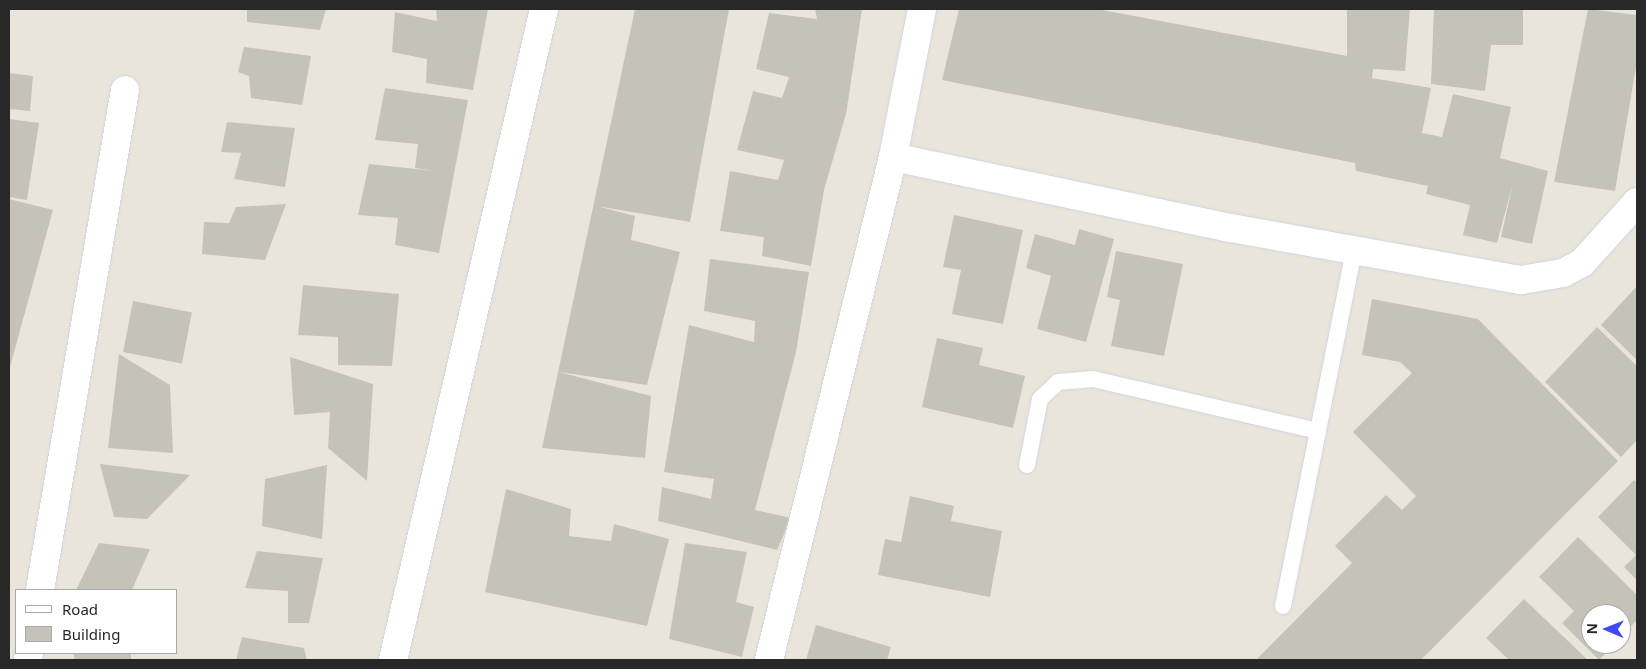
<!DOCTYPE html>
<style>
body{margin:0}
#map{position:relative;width:1646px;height:669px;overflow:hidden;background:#eae5da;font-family:"Noto Sans",sans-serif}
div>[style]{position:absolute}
.building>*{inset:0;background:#c5c3b9;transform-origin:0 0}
.roads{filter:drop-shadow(0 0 1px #d0d1e1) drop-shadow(0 0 1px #d0d1e1)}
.service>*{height:16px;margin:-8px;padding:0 8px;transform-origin:8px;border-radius:8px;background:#fff}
.minor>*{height:28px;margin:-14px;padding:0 14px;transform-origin:14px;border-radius:14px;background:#fff}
span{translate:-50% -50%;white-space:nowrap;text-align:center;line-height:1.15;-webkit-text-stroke:4px #fff;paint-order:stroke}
.frame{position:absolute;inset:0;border:10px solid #282828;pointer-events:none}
.legend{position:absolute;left:15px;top:589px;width:162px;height:65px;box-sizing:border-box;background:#fff;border:1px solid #a9a9a9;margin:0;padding:6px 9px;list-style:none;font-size:15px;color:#282828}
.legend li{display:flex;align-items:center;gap:10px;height:25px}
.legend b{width:25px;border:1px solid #a9a9a9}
.north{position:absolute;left:1581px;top:604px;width:50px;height:50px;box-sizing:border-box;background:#fff;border:1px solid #a9a9a9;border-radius:50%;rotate:271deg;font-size:14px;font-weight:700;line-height:20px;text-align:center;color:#282828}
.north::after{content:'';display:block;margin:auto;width:18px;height:22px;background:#3e4af3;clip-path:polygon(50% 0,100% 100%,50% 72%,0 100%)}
</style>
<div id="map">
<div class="building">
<i style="clip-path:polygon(247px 9px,326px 9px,320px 30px,247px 22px)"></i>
<i style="clip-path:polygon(436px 9px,488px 9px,473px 90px,426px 83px,427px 59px,392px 52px,395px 12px,437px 21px)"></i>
<i style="clip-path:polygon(635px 9px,729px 9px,690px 222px,597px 206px,635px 216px,631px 240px,680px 252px,647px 385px,559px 372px,651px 396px,645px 458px,542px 448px)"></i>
<i style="clip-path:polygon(815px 9px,862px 9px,846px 114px,824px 190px,811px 266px,762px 256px,764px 237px,720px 231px,730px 171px,778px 180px,784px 160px,737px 150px,753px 91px,782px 98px,789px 77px,756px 69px,769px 13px,817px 19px)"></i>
<i style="clip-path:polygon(959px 9px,1097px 9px,1347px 56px,1347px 9px,1410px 9px,1405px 71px,1373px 69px,1372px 78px,1431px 88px,1422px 133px,1442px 137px,1453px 94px,1511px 107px,1500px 158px,1548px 171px,1532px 244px,1501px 237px,1513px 183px,1497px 243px,1463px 235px,1470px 205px,1426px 194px,1428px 186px,1356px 171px,1355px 163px,942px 80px)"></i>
<i style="clip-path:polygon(1434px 9px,1523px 9px,1523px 45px,1491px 45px,1485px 91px,1431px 84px)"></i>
<i style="clip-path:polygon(1588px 9px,1637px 15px,1637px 61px,1615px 191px,1554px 182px)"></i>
<i style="clip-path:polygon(244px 47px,311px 56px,302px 105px,251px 98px,249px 76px,238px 72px)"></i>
<i style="clip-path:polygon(9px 73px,33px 76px,30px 111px,9px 109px)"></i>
<i style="clip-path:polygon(385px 88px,468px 100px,439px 253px,395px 245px,398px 218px,358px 215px,369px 164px,435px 171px,415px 168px,418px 144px,375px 140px)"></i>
<i style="clip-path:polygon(9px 119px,39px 123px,27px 200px,9px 197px)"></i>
<i style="clip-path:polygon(227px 122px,295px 128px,285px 187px,234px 179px,241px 153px,221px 152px)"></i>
<i style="clip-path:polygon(9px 199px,53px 210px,10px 367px,9px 367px)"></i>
<i style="clip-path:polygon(286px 204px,265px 260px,202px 254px,204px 222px,229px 223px,236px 207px)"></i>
<i style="clip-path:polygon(954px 215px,1023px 230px,1003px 324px,952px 314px,961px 270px,943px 267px)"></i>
<i style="clip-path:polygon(1079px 229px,1114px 239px,1086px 342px,1037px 329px,1051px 276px,1026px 268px,1035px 234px,1075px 245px)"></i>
<i style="clip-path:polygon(1116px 251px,1183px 264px,1164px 356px,1111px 346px,1120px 300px,1107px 297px)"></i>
<i style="clip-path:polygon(710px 259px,809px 272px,796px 352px,755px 510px,791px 518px,777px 550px,658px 521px,662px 487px,711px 499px,714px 479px,664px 472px,689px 325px,754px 342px,755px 321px,704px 311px)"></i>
<i style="clip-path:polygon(303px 285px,399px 294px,392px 366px,338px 365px,338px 337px,298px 335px)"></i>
<i style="clip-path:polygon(1637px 286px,1637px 360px,1601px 325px)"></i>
<i style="clip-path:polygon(1372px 299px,1478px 319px,1618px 461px,1421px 660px,1256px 660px,1352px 563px,1335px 546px,1386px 495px,1402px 510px,1416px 496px,1353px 432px,1412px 373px,1400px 362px,1362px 355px)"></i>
<i style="left:133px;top:301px;width:60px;height:52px;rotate:11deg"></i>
<i style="clip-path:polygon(1597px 327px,1637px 366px,1637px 440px,1621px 457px,1545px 382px)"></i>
<i style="clip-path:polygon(937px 338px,983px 348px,979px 365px,1025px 376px,1013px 428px,922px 407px)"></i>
<i style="clip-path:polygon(119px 354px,170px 385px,173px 453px,108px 448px)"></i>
<i style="clip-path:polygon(290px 357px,373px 384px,367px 481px,328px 448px,330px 412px,294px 415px)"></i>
<i style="clip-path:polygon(100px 464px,190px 475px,147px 519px,114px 517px)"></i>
<i style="clip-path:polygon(327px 465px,322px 539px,262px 526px,265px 479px)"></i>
<i style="clip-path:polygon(1634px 480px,1637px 483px,1637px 580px,1624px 567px,1636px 555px,1598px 517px)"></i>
<i style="clip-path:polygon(506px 489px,571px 509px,569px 536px,611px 541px,614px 524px,669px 539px,647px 626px,485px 592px)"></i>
<i style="clip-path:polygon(910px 496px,954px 506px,951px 521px,1002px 531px,990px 597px,878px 575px,885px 539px,901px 542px)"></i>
<i style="clip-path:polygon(1578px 537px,1637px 595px,1637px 620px,1621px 637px,1621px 614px,1591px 614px,1591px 644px,1615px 644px,1599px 660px,1562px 623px,1574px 611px,1539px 577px)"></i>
<i style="clip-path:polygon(99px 543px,150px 549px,132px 590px,76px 590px)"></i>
<i style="clip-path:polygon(685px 543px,747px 552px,736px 602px,754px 607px,742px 657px,669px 639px)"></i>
<i style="clip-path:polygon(257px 551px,323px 558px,309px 623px,288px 623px,288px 591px,245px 588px)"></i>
<i style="clip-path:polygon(1524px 599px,1588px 660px,1509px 660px,1486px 638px)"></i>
<i style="clip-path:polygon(816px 625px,891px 647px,887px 660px,806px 660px)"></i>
<i style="clip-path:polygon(242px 637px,304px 648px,307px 660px,236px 660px)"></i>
<i style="left:74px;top:653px;width:57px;height:7px"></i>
</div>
<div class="roads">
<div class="service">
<i style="left:1027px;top:465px;width:67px;rotate:-78.9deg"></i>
<i style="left:1040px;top:399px;width:25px;rotate:-43deg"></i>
<i style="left:1058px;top:382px;width:35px;rotate:-5deg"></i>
<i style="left:1093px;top:379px;width:231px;rotate:13deg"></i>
<i style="left:1283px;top:606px;width:363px;rotate:-78.7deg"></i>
</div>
<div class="minor">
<i style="left:893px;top:157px;width:345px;rotate:11.9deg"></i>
<i style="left:1231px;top:228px;width:295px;rotate:10.2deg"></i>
<i style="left:1521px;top:280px;width:43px;rotate:-9.5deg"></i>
<i style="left:1563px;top:273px;width:21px;rotate:-28deg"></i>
<i style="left:1582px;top:263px;width:82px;rotate:-48deg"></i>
<i style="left:40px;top:590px;width:507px;rotate:-80.35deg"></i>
<i style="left:28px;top:660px;width:7px;rotate:-82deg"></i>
<i style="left:393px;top:660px;width:668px;rotate:-76.94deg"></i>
<i style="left:769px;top:660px;width:518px;rotate:-76.15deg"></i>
<i style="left:893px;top:157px;width:151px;rotate:-78.9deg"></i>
</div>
</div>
<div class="frame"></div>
<ul class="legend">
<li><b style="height:6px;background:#fff"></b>Road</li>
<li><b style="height:14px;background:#c5c3b9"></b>Building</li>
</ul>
<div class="north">N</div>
</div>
